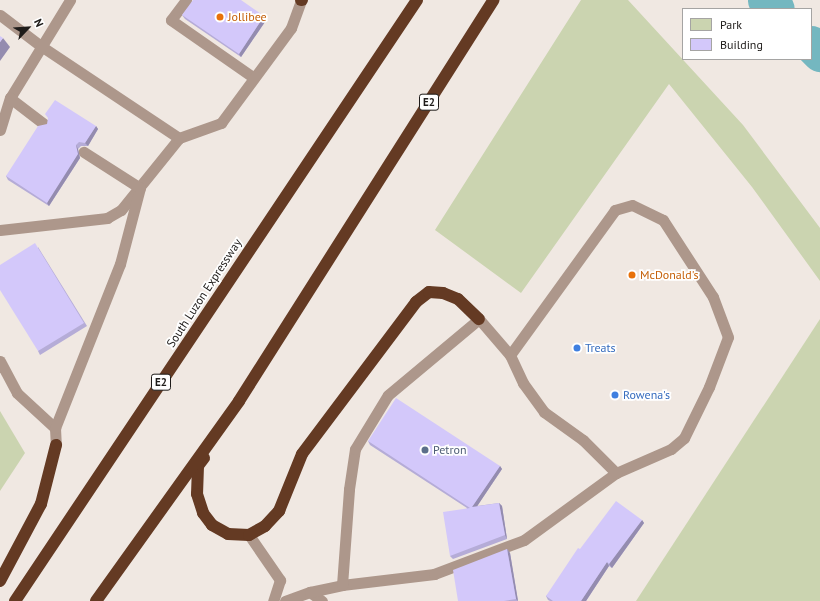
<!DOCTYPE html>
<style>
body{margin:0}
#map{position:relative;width:820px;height:601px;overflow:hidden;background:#f0e8e2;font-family:"PT Sans",sans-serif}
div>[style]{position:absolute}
.green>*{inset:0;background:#cbd4b0}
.river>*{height:37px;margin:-18.5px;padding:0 18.5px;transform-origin:18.5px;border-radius:18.5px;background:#74b7c0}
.service>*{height:11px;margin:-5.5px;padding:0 5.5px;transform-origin:5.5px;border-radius:5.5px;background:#ad978b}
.motorway>*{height:12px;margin:-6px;padding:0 6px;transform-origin:6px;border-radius:6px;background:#643a23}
.wall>*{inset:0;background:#b5acd7}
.shaded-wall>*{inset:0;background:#948caf}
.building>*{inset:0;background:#d3c8fa}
.dots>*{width:11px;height:11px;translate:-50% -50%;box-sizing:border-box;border:2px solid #fff;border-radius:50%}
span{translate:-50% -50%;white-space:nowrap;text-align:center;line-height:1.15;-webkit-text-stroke:3.5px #fff;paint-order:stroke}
.shield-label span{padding:1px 3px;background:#fff;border:1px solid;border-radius:3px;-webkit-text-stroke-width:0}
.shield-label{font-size:11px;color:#1e1b19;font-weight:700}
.food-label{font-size:12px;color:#c56008}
.left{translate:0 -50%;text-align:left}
.street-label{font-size:12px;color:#1e1b19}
.shop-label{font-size:12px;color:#366cbe}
.service-label{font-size:12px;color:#4e5e75}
.legend{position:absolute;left:682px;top:8px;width:130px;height:52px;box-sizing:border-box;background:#fff;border:1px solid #a5a4a3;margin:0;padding:5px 7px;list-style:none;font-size:12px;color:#1e1b19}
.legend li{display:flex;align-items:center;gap:8px;height:20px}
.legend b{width:20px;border:1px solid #a5a4a3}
.north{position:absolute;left:8px;top:8px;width:40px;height:40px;-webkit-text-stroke:3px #fff;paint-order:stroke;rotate:65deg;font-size:11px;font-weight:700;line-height:16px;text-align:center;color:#1e1b19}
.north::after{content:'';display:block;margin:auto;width:14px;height:18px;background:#1e1b19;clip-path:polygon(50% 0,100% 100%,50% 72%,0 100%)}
</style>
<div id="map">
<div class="green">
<i style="clip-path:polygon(581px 0,628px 0,743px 125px,820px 228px,820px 281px,752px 187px,669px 84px,521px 293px,435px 230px)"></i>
<i style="clip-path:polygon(820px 319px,820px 601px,636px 601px)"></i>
<i style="clip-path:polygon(0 411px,25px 453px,0 491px)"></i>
</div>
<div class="river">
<i style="left:766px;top:0;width:13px;rotate:42deg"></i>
<i style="left:811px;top:44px;width:13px;rotate:45deg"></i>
</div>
<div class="service">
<i style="left:186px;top:0;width:25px;rotate:127deg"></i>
<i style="left:171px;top:20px;width:101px;rotate:34.9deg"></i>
<i style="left:0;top:15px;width:51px;rotate:37.1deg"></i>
<i style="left:41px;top:46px;width:166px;rotate:33.7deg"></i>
<i style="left:10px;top:98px;width:115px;rotate:-58.5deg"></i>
<i style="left:0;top:130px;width:34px;rotate:-73deg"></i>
<i style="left:10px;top:98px;width:43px;rotate:37.4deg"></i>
<i style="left:0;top:230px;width:108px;rotate:-6.4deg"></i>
<i style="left:107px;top:218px;width:16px;rotate:-30deg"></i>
<i style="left:121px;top:210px;width:92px;rotate:-51.1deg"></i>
<i style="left:179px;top:138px;width:45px;rotate:-19.7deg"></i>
<i style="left:221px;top:123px;width:118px;rotate:-53.6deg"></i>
<i style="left:291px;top:28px;width:30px;rotate:-70deg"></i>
<i style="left:0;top:361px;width:36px;rotate:62deg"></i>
<i style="left:17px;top:393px;width:52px;rotate:42.6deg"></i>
<i style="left:55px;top:428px;width:17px;rotate:87deg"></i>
<i style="left:55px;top:428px;width:176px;rotate:-68.4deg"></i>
<i style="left:120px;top:264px;width:79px;rotate:-75.3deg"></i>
<i style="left:140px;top:188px;width:67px;rotate:-147.3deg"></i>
<i style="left:249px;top:535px;width:55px;rotate:55.4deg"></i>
<i style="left:280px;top:580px;width:22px;rotate:108deg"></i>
<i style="left:342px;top:585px;width:93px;rotate:-6.8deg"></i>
<i style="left:434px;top:574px;width:96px;rotate:-20.7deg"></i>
<i style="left:524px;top:540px;width:114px;rotate:-36.1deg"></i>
<i style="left:616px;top:473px;width:60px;rotate:-23.6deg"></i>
<i style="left:671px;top:449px;width:17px;rotate:-40deg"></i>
<i style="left:684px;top:438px;width:57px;rotate:-63.9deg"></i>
<i style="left:709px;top:387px;width:53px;rotate:-69.2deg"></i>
<i style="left:728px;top:337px;width:43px;rotate:-110.6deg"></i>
<i style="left:713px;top:297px;width:92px;rotate:-123deg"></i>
<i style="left:663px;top:220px;width:34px;rotate:-154deg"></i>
<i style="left:632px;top:205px;width:18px;rotate:164deg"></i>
<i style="left:615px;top:210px;width:179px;rotate:125.9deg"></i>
<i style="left:310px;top:592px;width:15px;rotate:37deg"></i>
<i style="left:285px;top:601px;width:27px;rotate:-20deg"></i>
<i style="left:310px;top:592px;width:33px;rotate:-12deg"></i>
<i style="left:342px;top:585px;width:96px;rotate:-85.8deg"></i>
<i style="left:349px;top:489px;width:40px;rotate:-81.5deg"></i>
<i style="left:355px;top:449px;width:63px;rotate:-58.6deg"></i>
<i style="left:388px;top:395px;width:119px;rotate:-39.9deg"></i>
<i style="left:479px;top:319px;width:48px;rotate:49.3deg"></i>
<i style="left:510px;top:355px;width:31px;rotate:65deg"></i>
<i style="left:523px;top:383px;width:36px;rotate:54deg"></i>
<i style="left:544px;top:412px;width:48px;rotate:35.7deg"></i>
<i style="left:583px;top:440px;width:47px;rotate:45deg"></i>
</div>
<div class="motorway">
<i style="left:301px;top:0;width:1px"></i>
<i style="left:204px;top:458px;width:10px;rotate:127deg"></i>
<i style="left:198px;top:466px;width:28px;rotate:92deg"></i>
<i style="left:197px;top:494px;width:20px;rotate:72deg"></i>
<i style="left:203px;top:513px;width:15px;rotate:53deg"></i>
<i style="left:212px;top:525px;width:18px;rotate:29deg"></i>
<i style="left:228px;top:534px;width:21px;rotate:3deg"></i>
<i style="left:249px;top:535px;width:18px;rotate:-29deg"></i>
<i style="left:265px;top:526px;width:21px;rotate:-47deg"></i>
<i style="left:279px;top:511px;width:61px;rotate:-68deg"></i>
<i style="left:302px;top:454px;width:190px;rotate:-53.1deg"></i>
<i style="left:416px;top:302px;width:16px;rotate:-38deg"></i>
<i style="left:429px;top:292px;width:14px;rotate:4deg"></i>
<i style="left:443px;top:293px;width:16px;rotate:22deg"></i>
<i style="left:458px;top:299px;width:29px;rotate:44deg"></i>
<i style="left:0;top:581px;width:87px;rotate:-62deg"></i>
<i style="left:41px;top:504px;width:61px;rotate:-75.7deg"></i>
<i style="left:15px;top:601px;width:723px;rotate:-56.22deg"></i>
<i style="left:96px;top:601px;width:246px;rotate:-54.4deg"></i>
<i style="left:239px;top:401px;width:475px;rotate:-57.6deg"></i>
</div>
<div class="wall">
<i style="clip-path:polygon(182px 15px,267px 19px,241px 57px,185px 19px)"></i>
<i style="clip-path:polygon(96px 126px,98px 129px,88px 146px,81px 146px,78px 149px,80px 158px,49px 206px,8px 180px,6px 176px)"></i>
<i style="clip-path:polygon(38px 247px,87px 326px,40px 355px,38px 351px)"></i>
<i style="clip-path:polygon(368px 441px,500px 466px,502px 469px,477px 506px,499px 503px,502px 506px,507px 539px,453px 559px,450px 556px,467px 508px,370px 445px)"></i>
<i style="clip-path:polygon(642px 520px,644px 523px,612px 568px,609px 566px,586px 601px,550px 601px,548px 600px,546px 596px)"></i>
<i style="clip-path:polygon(507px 549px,510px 553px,518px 601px,458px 601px)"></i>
</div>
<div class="shaded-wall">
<i style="clip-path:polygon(264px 16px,267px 19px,241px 57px,239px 54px)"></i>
<i style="clip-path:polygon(3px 38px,10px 47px,0 61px,0 42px)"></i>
<i style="clip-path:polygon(96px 126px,98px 129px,88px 146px,85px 143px)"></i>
<i style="clip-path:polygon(76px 145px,78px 149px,80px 158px,49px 206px,47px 203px)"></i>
<i style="clip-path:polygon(500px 466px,502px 469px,474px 511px,472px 507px)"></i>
<i style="clip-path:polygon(499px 503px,502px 506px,507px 539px,505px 535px)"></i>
<i style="clip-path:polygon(642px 520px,644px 523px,612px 568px,609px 564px)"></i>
<i style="clip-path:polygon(507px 549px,510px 553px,518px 601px,516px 599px)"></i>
<i style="clip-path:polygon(607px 562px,609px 566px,586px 601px,581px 601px)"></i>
</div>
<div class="building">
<i style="clip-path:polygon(193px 0,241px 0,264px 16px,239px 54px,182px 15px)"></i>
<i style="clip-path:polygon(0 36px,3px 38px,0 42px)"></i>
<i style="clip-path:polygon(55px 100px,96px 126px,85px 143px,79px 142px,76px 145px,78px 154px,47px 203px,6px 176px,38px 126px,47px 124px,48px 118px,45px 114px)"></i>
<i style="clip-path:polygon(35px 243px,84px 323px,38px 351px,0 290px,0 265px)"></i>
<i style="clip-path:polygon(396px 398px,500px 466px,472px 507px,499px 503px,505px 535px,450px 556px,443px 512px,470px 508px,368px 441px)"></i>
<i style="clip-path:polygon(616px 501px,642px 520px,609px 564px,607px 562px,581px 601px,553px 601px,546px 596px,578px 548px,580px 549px)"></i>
<i style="clip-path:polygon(507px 549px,516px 599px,504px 601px,458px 601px,453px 570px)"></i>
</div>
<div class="dots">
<i style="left:220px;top:17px;background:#e8710a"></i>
<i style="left:632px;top:275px;background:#e8710a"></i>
<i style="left:577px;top:348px;background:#3f7fe0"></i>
<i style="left:615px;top:395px;background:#3f7fe0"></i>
<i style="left:425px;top:450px;background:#5c6f8a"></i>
</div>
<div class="shield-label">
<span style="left:429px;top:102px">E2</span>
<span style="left:161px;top:382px">E2</span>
</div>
<div class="food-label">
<span class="left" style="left:228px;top:17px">Jollibee</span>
<span class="left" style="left:640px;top:275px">McDonald's</span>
</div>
<div class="street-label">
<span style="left:204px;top:293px;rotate:-57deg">South Luzon Expressway</span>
</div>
<div class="shop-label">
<span class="left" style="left:585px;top:348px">Treats</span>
<span class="left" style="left:623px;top:395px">Rowena's</span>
</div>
<div class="service-label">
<span class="left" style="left:433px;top:450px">Petron</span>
</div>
<ul class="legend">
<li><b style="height:11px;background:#cbd4b0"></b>Park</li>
<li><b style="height:11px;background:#d3c8fa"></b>Building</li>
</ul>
<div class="north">N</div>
</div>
